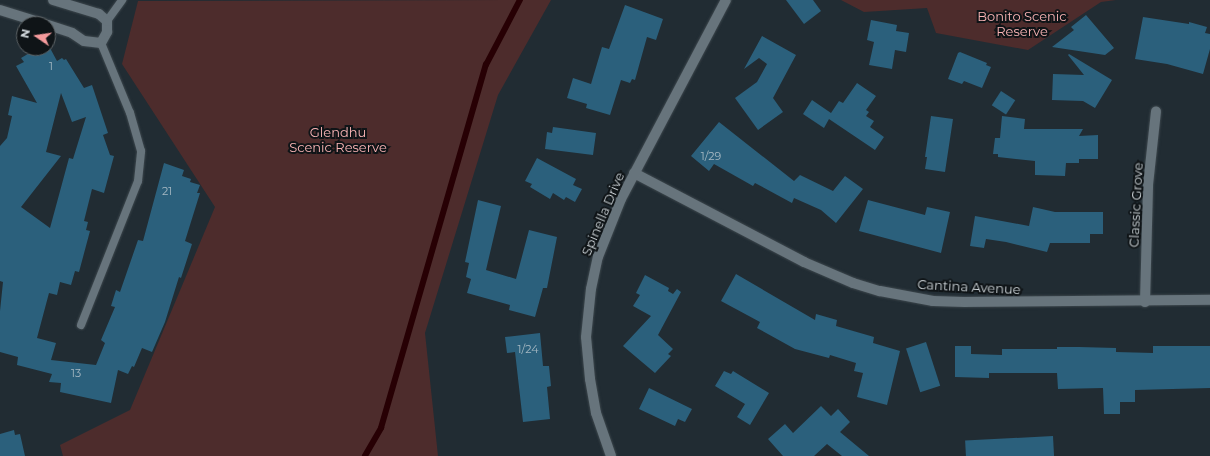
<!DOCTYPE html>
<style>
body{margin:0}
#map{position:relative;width:1210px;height:456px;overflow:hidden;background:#212c33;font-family:Montserrat,sans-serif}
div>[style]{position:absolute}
.green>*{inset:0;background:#4d2c2c}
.stream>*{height:5.5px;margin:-2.75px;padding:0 2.75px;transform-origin:2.75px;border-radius:2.75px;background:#270004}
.building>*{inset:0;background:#2b607c;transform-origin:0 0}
.roads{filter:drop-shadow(0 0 1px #3d474d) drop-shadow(0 0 1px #3d474d)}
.lane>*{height:8px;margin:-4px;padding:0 4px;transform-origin:4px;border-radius:4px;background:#67747c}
.street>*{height:10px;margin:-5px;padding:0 5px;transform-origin:5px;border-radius:5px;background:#67747c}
span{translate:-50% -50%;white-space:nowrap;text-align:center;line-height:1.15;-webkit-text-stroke:4px #0f1417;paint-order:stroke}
.number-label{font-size:11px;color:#a7b9c3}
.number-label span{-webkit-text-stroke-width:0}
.park-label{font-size:13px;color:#fab4b5}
.street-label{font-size:13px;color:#d0d7db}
.north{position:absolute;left:16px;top:16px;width:40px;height:40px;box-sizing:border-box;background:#0f1417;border:1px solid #5c6265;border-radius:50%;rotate:283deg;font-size:11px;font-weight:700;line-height:16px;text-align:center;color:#d0d7db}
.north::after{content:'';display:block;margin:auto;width:14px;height:18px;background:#f59b9d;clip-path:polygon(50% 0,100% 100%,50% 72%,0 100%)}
</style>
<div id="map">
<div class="green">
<i style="clip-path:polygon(551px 0,498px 95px,425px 333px,438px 456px,63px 456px,60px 445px,130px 410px,215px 207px,122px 64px,138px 1px)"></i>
<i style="clip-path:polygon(841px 0,1116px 0,1101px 2px,1028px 50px,936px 33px,927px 8px,864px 12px)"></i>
</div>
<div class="stream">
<i style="left:365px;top:456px;width:32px;rotate:-60deg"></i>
<i style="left:381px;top:428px;width:378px;rotate:-73.9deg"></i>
<i style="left:486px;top:65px;width:73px;rotate:-62.4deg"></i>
</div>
<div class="building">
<i style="clip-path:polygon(786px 0,813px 0,821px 11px,804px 24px)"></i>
<i style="clip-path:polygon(625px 5px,663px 19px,656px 40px,647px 37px,635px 80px,632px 79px,630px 83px,621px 80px,610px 115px,586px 108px,587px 104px,567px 98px,573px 78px,591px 84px,602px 47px,609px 49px)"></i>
<i style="clip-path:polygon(1086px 15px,1114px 48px,1105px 55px,1052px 47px,1074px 30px,1071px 27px)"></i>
<i style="clip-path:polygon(1143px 17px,1189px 24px,1189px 22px,1207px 27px,1205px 33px,1210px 34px,1210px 49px,1203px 74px,1167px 64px,1135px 59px)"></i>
<i style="clip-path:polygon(871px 20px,897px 25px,896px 31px,909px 33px,906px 52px,895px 50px,892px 69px,869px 65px,874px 42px,867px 40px)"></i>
<i style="clip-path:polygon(762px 36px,796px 55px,773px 98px,783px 112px,758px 130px,735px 98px,757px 82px,767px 64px,759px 58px,744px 69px)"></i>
<i style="clip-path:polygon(evenodd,38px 48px,50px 48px,57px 61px,62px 58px,64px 60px,66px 59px,84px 88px,92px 85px,108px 133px,103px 135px,110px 155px,114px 156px,104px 193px,92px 189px,84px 221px,88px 222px,86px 230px,90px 231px,79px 272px,75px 271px,71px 285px,60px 282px,57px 295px,49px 293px,37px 338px,56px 343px,51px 360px,96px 365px,105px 343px,101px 340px,115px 307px,111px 306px,116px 290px,120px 292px,138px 240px,143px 241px,164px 163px,184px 170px,182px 176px,191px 179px,190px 182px,200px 185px,197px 193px,200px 193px,185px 241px,192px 244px,181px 278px,179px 277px,165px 322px,152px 352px,142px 348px,134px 367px,132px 366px,128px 374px,118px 370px,111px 403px,60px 392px,61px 383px,49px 382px,52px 374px,17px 365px,18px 357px,0 352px,0 311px,3px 282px,0 281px,0 146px,7px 138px,12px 116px,8px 115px,12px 96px,37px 103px,16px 66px,24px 62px,21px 58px,38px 48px,61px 93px,72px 122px,86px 117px,73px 159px,69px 158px,50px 228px,21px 207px,61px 156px,46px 152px,61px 93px)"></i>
<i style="clip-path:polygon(960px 52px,987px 63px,986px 65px,991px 67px,982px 88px,964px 81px,962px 84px,948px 79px,958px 53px)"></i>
<i style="clip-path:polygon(1069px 54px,1112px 80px,1095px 108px,1083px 101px,1052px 100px,1053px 74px,1084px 75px,1068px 55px)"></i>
<i style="clip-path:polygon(857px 83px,876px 96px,866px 110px,869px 112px,866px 116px,874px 121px,870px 127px,884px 137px,875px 150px,829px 119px,824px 128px,803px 114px,812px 100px,831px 113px,839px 101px,843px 103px)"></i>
<i style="left:1001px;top:91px;width:17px;height:17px;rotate:33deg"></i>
<i style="clip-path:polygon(931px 116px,953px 119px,945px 172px,925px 169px,927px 157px,925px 157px)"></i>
<i style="clip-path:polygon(1002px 116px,1025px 119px,1024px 129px,1083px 129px,1079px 136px,1098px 135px,1098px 159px,1079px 159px,1079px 163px,1066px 163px,1065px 176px,1035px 175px,1035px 161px,998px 157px,998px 154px,993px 154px,995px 138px,1000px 138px)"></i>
<i style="clip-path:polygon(719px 122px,794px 181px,800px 175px,833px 191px,845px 176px,863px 189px,836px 223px,821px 210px,794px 198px,792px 203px,755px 183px,753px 186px,714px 164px,709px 171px,691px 156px)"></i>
<i style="clip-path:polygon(553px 127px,596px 133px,593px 155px,545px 149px,547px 132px,552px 133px)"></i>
<i style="clip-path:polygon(537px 158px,576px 179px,573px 185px,582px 189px,575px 202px,566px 197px,564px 200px,553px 193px,550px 199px,530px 187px,532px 184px,525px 181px)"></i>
<i style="clip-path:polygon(478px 200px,501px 206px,486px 270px,516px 279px,529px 230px,557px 237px,547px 288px,543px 288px,535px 317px,509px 310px,510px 305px,467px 293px,471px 279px,466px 277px,469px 263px,465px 262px)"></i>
<i style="clip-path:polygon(868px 200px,925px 215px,927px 207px,950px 212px,941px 253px,859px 231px)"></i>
<i style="clip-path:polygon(1033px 207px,1055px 212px,1103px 212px,1103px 234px,1090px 234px,1090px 243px,1050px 243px,1047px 252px,1006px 242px,986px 239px,984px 248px,970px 246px,975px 216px,1029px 226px)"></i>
<i style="clip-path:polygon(736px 274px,815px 320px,816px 314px,837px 320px,836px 326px,874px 337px,873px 343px,900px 351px,887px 405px,857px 397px,863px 373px,854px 371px,856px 363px,830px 355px,829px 358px,795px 349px,757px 328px,760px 322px,721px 301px)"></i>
<i style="clip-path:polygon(645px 275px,669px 288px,668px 291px,673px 294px,677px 289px,681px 292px,658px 335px,673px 349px,668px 354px,671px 356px,655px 373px,623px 346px,651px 316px,633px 306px,640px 295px,636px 293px)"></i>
<i style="clip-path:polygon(540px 333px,543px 366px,549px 366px,551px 386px,547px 387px,550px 419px,523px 422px,515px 352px,507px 353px,505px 337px)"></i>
<i style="left:926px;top:342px;width:46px;height:21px;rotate:72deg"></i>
<i style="clip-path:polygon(955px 346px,971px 346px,971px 354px,1002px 355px,1002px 349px,1057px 349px,1057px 347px,1079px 347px,1116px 348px,1116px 352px,1153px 353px,1153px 346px,1210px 346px,1210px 388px,1135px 390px,1135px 402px,1120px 402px,1120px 414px,1104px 414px,1103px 388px,1058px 389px,1057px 373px,989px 373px,989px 378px,955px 377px)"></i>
<i style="clip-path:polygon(724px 371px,731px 374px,733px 371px,769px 393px,750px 425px,737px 417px,745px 404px,715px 386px)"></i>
<i style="clip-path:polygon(649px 388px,692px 409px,685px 422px,678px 419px,675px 426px,639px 409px)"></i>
<i style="clip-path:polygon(821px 406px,831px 416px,838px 409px,850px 422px,840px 432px,869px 456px,842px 456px,827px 444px,814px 456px,783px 456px,768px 439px,785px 424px,793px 433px)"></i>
<i style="clip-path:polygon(14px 430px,15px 435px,20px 434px,25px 456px,0 456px,0 434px)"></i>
<i style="left:1053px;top:436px;width:20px;height:88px;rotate:87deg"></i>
</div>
<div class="roads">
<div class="lane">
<i style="left:107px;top:21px;width:26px;rotate:-54deg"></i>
<i style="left:81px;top:325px;width:155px;rotate:-68.4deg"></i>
<i style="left:138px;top:181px;width:30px;rotate:-84deg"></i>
<i style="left:141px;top:151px;width:40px;rotate:-106deg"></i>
<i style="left:130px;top:113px;width:76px;rotate:-112.5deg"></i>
</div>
<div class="street">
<i style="left:0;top:10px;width:47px;rotate:17.3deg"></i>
<i style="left:48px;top:25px;width:25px;rotate:18deg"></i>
<i style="left:72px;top:33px;width:14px;rotate:34deg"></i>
<i style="left:84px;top:41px;width:17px;rotate:7deg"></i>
<i style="left:101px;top:43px;width:13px;rotate:-61deg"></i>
<i style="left:107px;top:32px;width:11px;rotate:-90deg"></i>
<i style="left:107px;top:21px;width:11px;rotate:-139deg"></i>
<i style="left:99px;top:14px;width:48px;rotate:-163.1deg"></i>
<i style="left:634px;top:173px;width:192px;rotate:27.6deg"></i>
<i style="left:804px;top:262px;width:53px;rotate:23.2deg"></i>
<i style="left:853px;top:283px;width:28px;rotate:17deg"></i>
<i style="left:880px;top:291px;width:54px;rotate:10.7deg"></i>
<i style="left:933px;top:301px;width:32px;rotate:2deg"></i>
<i style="left:965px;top:302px;width:245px;rotate:-0.5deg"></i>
<i style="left:1145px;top:302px;width:117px;rotate:-88.5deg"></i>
<i style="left:1148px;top:185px;width:74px;rotate:-83.8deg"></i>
<i style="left:611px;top:456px;width:46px;rotate:-109.2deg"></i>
<i style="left:596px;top:413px;width:35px;rotate:-100deg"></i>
<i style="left:590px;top:379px;width:42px;rotate:-95.4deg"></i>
<i style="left:586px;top:337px;width:48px;rotate:-84.1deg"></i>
<i style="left:591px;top:289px;width:33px;rotate:-78deg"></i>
<i style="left:598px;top:257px;width:62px;rotate:-68.4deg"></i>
<i style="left:621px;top:199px;width:225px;rotate:-62.2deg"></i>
</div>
</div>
<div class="number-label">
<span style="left:51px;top:66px">1</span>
<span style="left:711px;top:156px">1/29</span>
<span style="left:167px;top:191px">21</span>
<span style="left:528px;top:349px">1/24</span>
<span style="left:76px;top:373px">13</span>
</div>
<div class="park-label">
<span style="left:1022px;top:24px">Bonito Scenic<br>Reserve</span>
<span style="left:338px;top:140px">Glendhu<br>Scenic Reserve</span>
</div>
<div class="street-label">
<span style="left:1136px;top:205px;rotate:-87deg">Classic Grove</span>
<span style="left:603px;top:214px;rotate:-67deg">Spinella Drive</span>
<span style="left:969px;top:287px;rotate:3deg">Cantina Avenue</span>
</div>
<div class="north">N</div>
</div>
